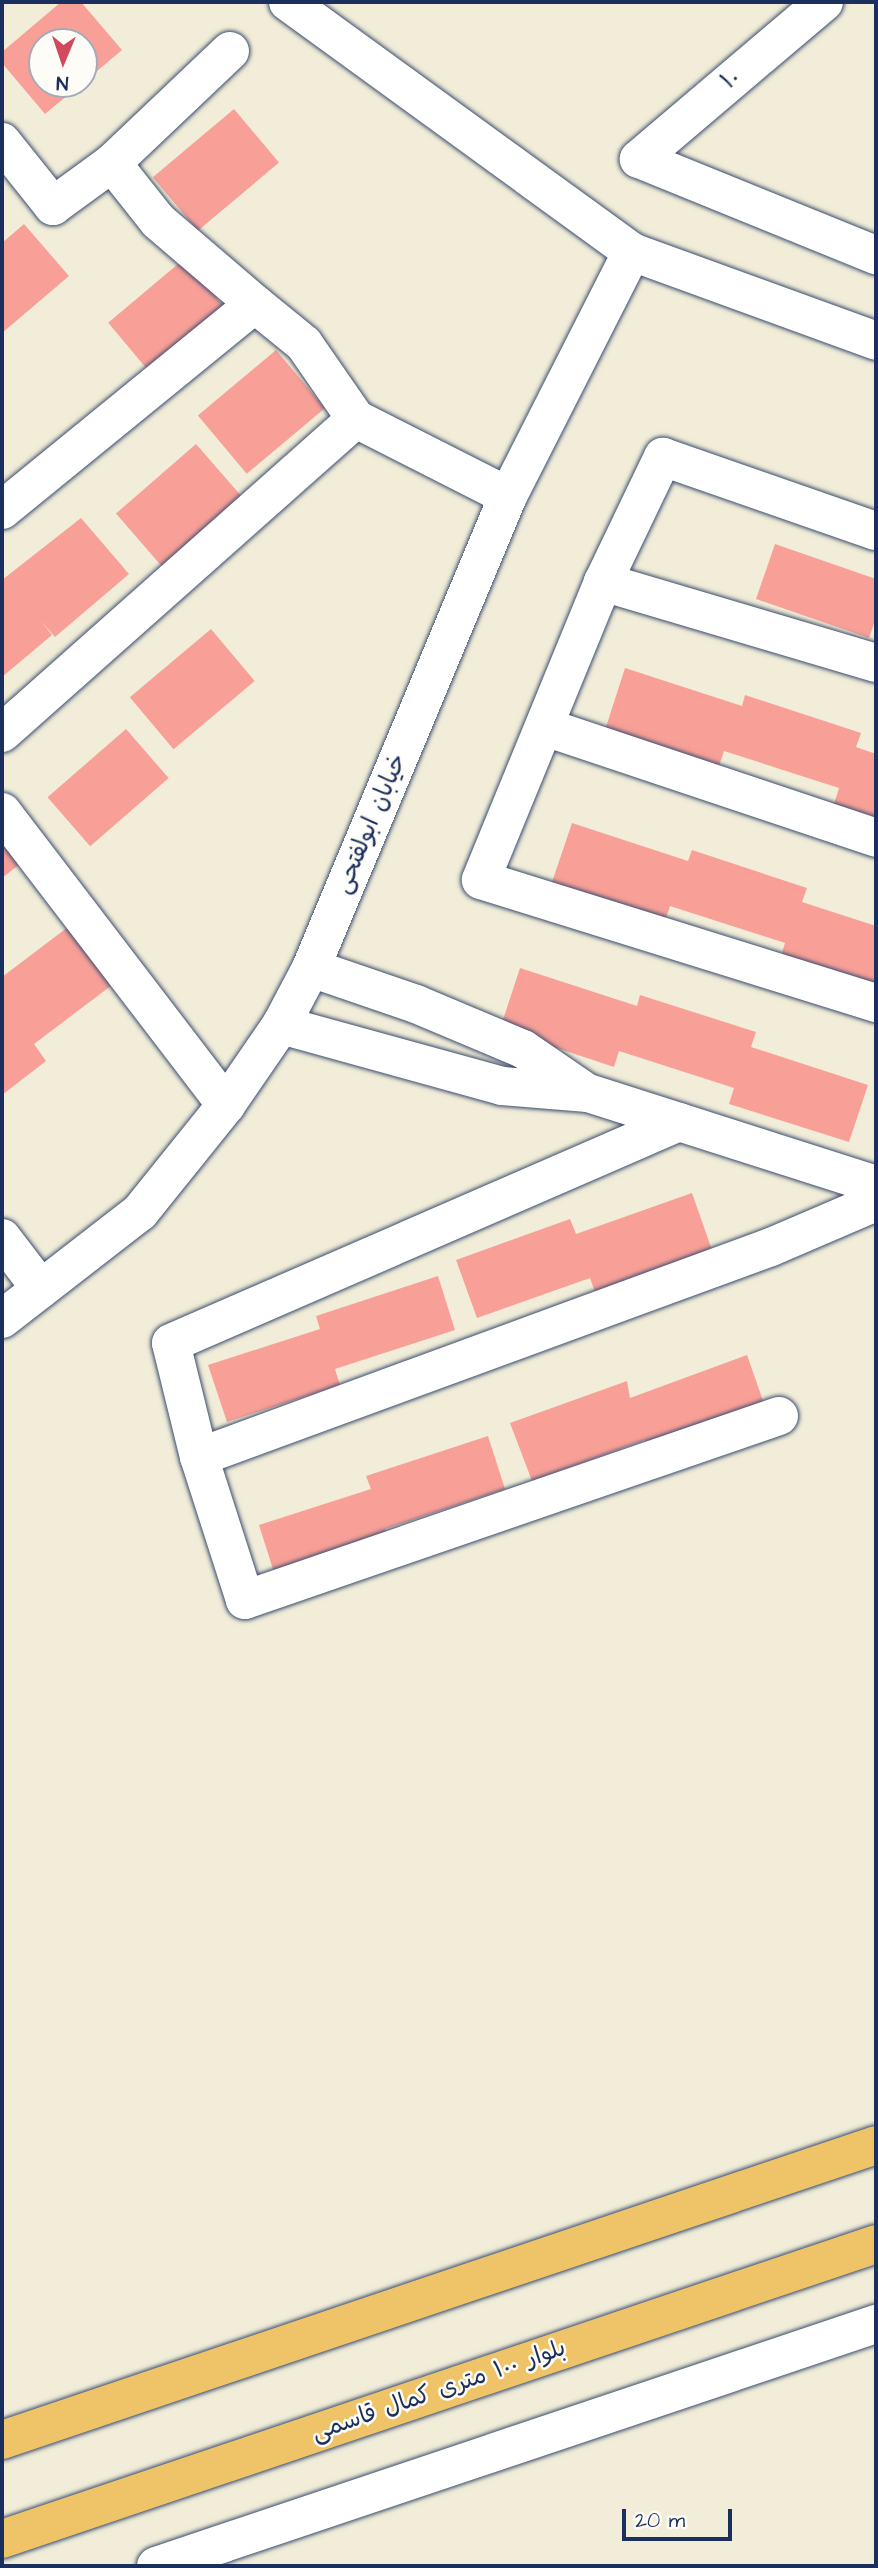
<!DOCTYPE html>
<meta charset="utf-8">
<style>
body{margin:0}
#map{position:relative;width:878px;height:2568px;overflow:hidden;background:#f1edd8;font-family:"Architects Daughter","Playpen Sans Arabic",sans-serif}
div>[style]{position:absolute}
.building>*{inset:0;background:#f8a098;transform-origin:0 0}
.roads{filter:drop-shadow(0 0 2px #3b4c70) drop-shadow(0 0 2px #3b4c70)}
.minor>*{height:38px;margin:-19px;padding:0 19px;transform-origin:19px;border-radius:19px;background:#fff}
.major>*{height:38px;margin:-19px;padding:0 19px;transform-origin:19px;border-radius:19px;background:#efc469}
span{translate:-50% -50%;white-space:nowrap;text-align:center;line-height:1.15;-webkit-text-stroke:5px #fdfcf7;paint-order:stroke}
.street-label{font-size:24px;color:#1b2f5e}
.frame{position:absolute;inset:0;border:4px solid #1b2f5e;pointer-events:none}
.north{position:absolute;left:28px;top:28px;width:70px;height:70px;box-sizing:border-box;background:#fdfcf7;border:2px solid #a3aaba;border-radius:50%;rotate:182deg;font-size:19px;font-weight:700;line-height:28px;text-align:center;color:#1b2f5e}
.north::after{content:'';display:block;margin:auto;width:24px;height:32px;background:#d1495b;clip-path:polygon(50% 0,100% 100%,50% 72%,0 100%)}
.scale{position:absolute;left:622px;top:2509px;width:110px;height:32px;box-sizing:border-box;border:4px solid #1b2f5e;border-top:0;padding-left:9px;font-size:21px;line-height:24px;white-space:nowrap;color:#1b2f5e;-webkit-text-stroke:5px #fdfcf7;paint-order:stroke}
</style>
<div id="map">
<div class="building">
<i style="clip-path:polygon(61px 2px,81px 2px,122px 50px,84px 82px,84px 42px,42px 42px,42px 84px,81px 84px,45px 114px,2px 63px,2px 52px)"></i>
<i style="left:234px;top:109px;width:70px;height:106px;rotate:50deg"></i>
<i style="clip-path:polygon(24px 224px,69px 276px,2px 333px,2px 243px)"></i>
<i style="left:184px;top:259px;width:62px;height:99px;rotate:50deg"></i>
<i style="left:276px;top:350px;width:76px;height:102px;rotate:50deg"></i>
<i style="left:196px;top:444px;width:75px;height:106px;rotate:49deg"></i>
<i style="clip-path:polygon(81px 518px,129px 574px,55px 637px,41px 621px,52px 635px,2px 677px,2px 580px)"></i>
<i style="clip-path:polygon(775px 544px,876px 579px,876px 618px,869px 638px,756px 599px)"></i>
<i style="left:211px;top:629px;width:68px;height:106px;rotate:50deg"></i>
<i style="clip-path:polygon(625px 668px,742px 706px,745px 695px,861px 733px,856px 747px,876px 754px,876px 817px,834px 804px,839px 788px,724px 751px,719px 766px,605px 730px)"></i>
<i style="left:126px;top:729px;width:65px;height:104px;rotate:49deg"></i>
<i style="clip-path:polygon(572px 823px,688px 861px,692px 850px,807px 888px,802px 902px,876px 926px,876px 990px,780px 959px,785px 943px,670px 906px,665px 921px,551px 885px)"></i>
<i style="clip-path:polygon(2px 840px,20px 864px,2px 878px)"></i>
<i style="clip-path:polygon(72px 924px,116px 982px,34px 1044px,46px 1061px,2px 1095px,2px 977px)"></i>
<i style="clip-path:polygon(520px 968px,637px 1006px,640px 995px,756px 1032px,751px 1047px,868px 1085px,849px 1142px,729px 1104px,734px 1088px,619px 1051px,614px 1067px,500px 1029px)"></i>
<i style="clip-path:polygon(692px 1193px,712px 1250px,595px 1292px,590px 1278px,477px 1318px,456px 1260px,570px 1219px,576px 1234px)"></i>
<i style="clip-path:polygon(438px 1276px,455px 1330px,335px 1369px,340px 1385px,227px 1422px,208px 1365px,320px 1329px,316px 1316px)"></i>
<i style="clip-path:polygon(747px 1355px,767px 1412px,650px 1454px,645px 1440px,532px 1481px,510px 1423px,627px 1381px,630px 1398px)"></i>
<i style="clip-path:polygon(488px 1436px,505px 1489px,385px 1529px,391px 1545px,277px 1582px,259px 1525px,371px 1489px,366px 1476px)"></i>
</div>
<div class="roads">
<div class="minor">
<i style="left:288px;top:2px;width:425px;rotate:36deg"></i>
<i style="left:632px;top:252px;width:260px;rotate:20deg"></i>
<i style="left:824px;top:2px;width:243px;rotate:139.7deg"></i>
<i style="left:639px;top:159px;width:256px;rotate:22.1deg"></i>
<i style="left:230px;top:51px;width:163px;rotate:136.5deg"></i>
<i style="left:112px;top:163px;width:74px;rotate:51.6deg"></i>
<i style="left:158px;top:221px;width:128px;rotate:40.6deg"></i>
<i style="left:2px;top:142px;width:82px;rotate:51.4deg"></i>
<i style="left:53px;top:206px;width:73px;rotate:-36.1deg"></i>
<i style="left:2px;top:510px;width:326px;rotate:-39.2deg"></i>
<i style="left:255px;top:304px;width:63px;rotate:39.2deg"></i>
<i style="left:304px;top:344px;width:91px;rotate:55.3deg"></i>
<i style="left:356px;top:419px;width:170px;rotate:26.9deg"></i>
<i style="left:603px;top:582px;width:139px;rotate:-64.4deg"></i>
<i style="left:663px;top:457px;width:225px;rotate:19.2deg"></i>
<i style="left:876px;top:663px;width:285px;rotate:-163.5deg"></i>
<i style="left:603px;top:582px;width:322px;rotate:112.3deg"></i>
<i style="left:481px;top:880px;width:414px;rotate:17.3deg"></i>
<i style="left:545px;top:727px;width:349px;rotate:18.5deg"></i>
<i style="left:2px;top:733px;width:473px;rotate:-41.6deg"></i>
<i style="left:2px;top:812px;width:369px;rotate:52.6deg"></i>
<i style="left:311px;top:968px;width:111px;rotate:18.9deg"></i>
<i style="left:416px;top:1004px;width:116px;rotate:22.8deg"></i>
<i style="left:523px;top:1049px;width:76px;rotate:34.3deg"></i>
<i style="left:281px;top:1025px;width:229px;rotate:15.4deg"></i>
<i style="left:502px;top:1086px;width:86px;rotate:4.7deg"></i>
<i style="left:588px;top:1093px;width:302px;rotate:17.7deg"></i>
<i style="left:2px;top:1238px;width:64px;rotate:52.6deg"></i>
<i style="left:2px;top:1319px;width:175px;rotate:-37.8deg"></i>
<i style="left:140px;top:1212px;width:137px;rotate:-51.2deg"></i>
<i style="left:226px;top:1105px;width:97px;rotate:-55.5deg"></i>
<i style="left:281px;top:1025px;width:64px;rotate:-62.2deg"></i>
<i style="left:311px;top:968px;width:511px;rotate:-67.35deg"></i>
<i style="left:508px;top:496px;width:274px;rotate:-63.1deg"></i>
<i style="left:779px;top:1416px;width:565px;rotate:160.99deg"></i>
<i style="left:245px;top:1600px;width:150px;rotate:-107.8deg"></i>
<i style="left:199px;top:1457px;width:609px;rotate:-20.16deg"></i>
<i style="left:771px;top:1247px;width:114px;rotate:-23.2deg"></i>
<i style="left:199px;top:1457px;width:117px;rotate:-103.8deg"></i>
<i style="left:171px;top:1343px;width:554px;rotate:-23.51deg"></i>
<i style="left:156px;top:2566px;width:760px;rotate:-18.58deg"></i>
</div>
<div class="major">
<i style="left:2px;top:2440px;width:922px;rotate:-18.65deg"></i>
<i style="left:2px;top:2539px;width:922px;rotate:-18.65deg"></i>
</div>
</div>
<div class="street-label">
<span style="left:731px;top:80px;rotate:-40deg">۱۰</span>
<span style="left:371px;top:824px;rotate:-67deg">خیابان ابولفتحی</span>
<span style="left:439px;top:2391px;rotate:-19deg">بلوار ۱۰۰ متری کمال قاسمی</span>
</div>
<div class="frame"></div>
<div class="north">N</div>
<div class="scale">20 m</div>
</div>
